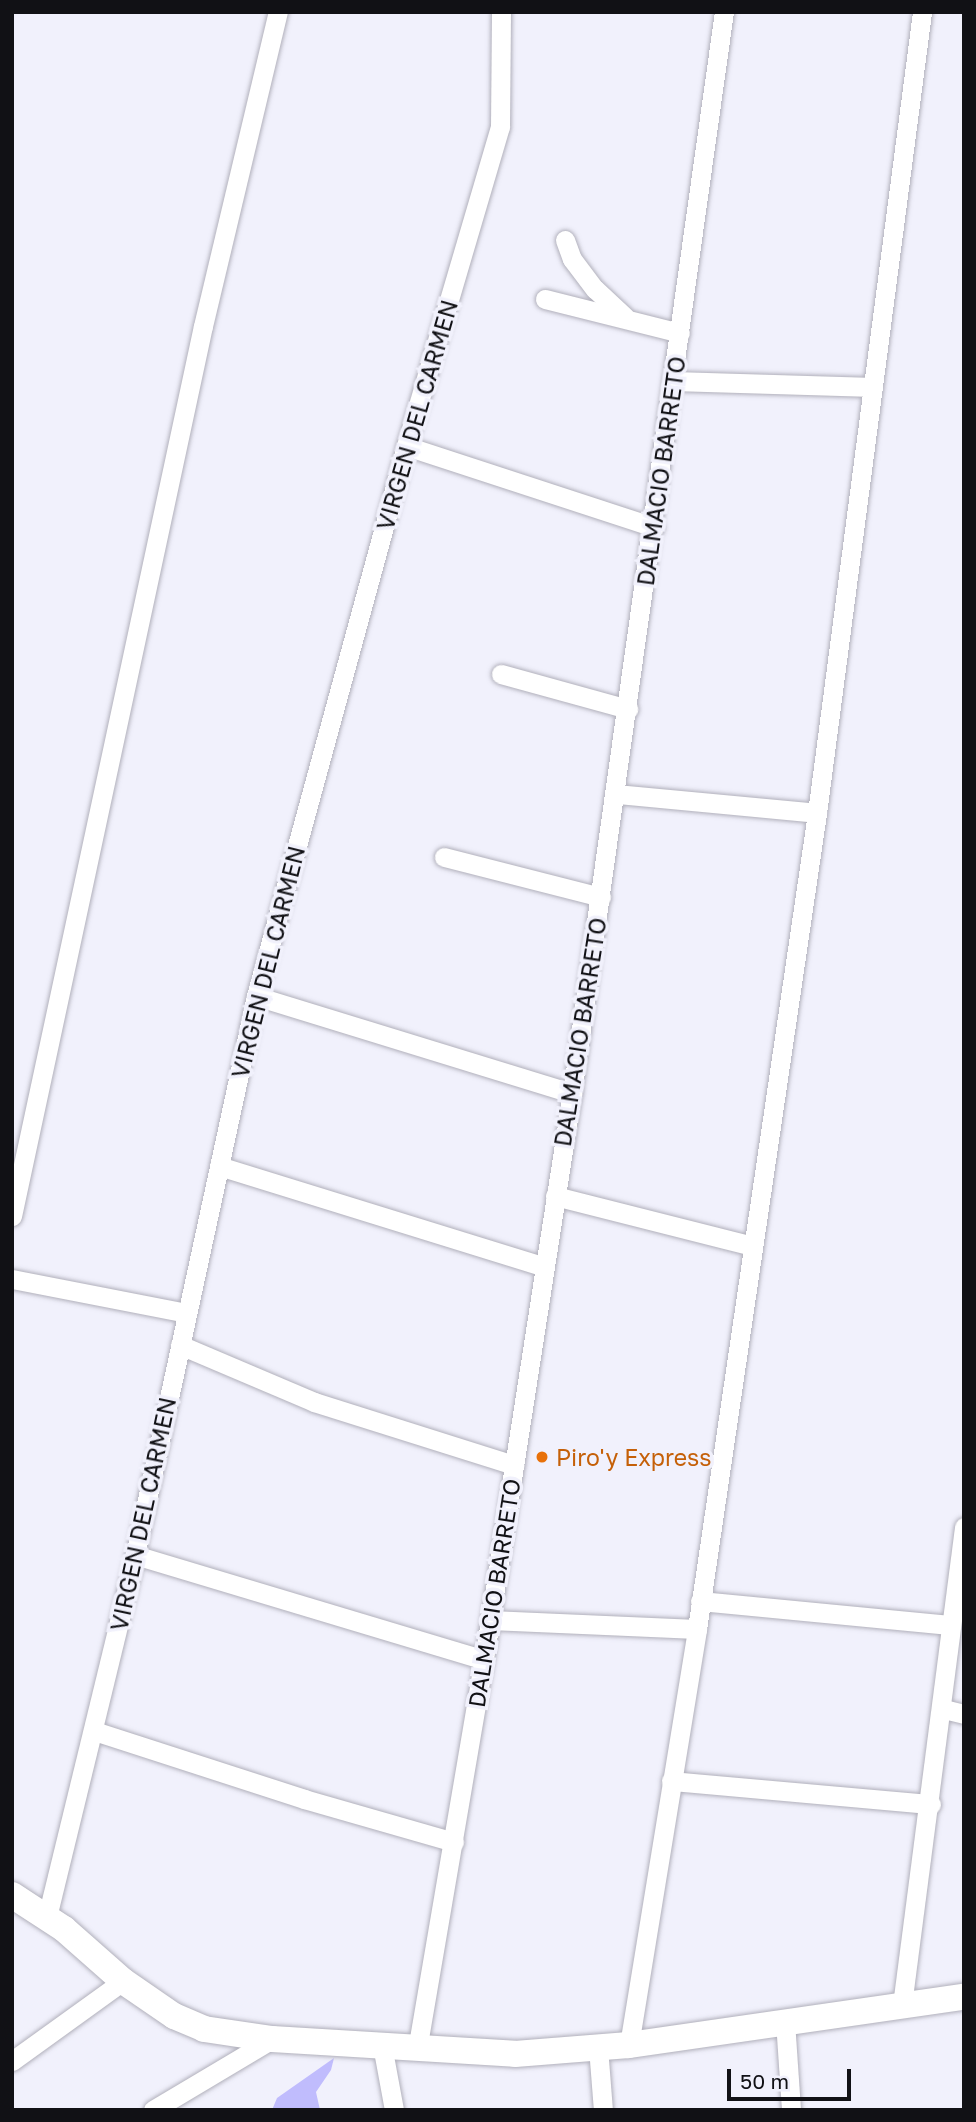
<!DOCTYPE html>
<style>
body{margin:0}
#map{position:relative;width:976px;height:2122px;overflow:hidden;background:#f1f1fc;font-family:"Golos Text",sans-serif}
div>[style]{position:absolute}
.green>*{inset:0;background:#c0bcfd}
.roads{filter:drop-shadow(0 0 2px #b1b0bb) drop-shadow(0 0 2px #b1b0bb)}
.street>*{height:19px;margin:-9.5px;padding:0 9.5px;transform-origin:9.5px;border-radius:9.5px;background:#fff}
.secondary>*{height:26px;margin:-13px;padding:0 13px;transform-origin:13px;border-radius:13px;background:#fff}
.dots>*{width:19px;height:19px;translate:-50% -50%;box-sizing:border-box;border:4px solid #f1f1fc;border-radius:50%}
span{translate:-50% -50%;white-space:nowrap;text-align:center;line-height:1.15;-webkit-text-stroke:7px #f1f1fc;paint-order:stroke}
.street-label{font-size:23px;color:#111115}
.food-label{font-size:23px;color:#c56008}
.left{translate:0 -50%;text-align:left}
.frame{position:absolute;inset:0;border:14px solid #111115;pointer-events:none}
.scale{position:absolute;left:727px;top:2069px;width:124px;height:32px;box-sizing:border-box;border:4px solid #111115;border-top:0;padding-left:9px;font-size:21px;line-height:24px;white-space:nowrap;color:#111115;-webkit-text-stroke:5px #f1f1fc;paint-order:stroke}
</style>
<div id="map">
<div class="green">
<i style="clip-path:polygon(334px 2058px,331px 2070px,316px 2092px,320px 2110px,272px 2110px,277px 2098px)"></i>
</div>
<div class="roads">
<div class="street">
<i style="left:565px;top:240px;width:20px;rotate:70deg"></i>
<i style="left:572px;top:259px;width:38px;rotate:53deg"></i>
<i style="left:595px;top:289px;width:41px;rotate:43deg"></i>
<i style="left:545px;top:299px;width:139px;rotate:14.1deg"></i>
<i style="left:674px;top:381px;width:199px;rotate:1.7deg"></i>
<i style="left:406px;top:446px;width:261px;rotate:18.1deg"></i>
<i style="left:501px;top:674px;width:132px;rotate:15.4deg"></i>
<i style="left:617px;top:794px;width:201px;rotate:5.4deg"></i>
<i style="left:444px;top:857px;width:162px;rotate:14.3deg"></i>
<i style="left:256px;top:996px;width:331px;rotate:17.1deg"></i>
<i style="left:219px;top:1166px;width:341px;rotate:17.2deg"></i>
<i style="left:555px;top:1196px;width:203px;rotate:14.2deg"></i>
<i style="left:12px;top:1216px;width:910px;rotate:-77.89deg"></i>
<i style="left:203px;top:326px;width:323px;rotate:-76.6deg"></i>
<i style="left:12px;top:1279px;width:178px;rotate:11deg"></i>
<i style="left:180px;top:1345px;width:146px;rotate:23deg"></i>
<i style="left:314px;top:1402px;width:210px;rotate:17.5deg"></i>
<i style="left:135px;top:1555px;width:364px;rotate:16.7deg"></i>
<i style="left:700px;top:1601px;width:251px;rotate:5.5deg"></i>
<i style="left:490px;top:1620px;width:207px;rotate:2.5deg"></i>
<i style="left:944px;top:1709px;width:21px;rotate:14deg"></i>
<i style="left:94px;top:1731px;width:221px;rotate:17.9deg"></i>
<i style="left:304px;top:1799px;width:156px;rotate:16deg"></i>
<i style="left:671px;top:1781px;width:261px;rotate:5.1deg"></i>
<i style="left:47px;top:1917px;width:373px;rotate:-76.3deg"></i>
<i style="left:135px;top:1555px;width:572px;rotate:-77.79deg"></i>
<i style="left:256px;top:996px;width:570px;rotate:-74.74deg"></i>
<i style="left:406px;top:446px;width:333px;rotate:-73.6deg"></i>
<i style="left:500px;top:127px;width:115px;rotate:-89.5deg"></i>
<i style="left:902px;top:2005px;width:482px;rotate:-82.6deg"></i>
<i style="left:785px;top:2021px;width:89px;rotate:86.1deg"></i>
<i style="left:382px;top:2045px;width:66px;rotate:79.5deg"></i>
<i style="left:629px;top:2045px;width:422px;rotate:-80.7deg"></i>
<i style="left:697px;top:1629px;width:825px;rotate:-81.63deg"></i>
<i style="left:817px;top:813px;width:808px;rotate:-82.53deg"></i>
<i style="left:598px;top:2047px;width:63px;rotate:85.5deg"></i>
<i style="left:417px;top:2050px;width:416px;rotate:-80.3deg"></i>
<i style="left:487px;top:1640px;width:554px;rotate:-81.17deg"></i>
<i style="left:572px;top:1093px;width:1092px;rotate:-82deg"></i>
<i style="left:12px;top:2061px;width:137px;rotate:-35.8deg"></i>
<i style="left:153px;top:2110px;width:139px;rotate:-30.8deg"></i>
</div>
<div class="secondary">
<i style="left:12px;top:1895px;width:62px;rotate:33.2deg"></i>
<i style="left:64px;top:1929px;width:79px;rotate:41.4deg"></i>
<i style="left:123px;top:1981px;width:62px;rotate:34.5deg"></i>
<i style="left:174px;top:2016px;width:33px;rotate:23deg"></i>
<i style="left:204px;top:2029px;width:69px;rotate:8.4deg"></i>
<i style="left:272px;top:2039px;width:243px;rotate:3.5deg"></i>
<i style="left:515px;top:2054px;width:114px;rotate:-4.5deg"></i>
<i style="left:629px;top:2045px;width:338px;rotate:-8.2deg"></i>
</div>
</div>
<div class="dots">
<i style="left:542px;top:1457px;background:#e8710a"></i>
</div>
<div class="street-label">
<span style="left:417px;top:415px;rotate:-74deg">VIRGEN DEL CARMEN</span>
<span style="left:661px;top:471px;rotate:-82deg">DALMACIO BARRETO</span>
<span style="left:268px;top:962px;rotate:-76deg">VIRGEN DEL CARMEN</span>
<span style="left:580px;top:1032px;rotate:-81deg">DALMACIO BARRETO</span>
<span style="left:143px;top:1514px;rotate:-78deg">VIRGEN DEL CARMEN</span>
<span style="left:494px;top:1593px;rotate:-81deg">DALMACIO BARRETO</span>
</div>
<div class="food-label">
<span class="left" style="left:556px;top:1457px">Piro'y Express</span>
</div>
<div class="frame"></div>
<div class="scale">50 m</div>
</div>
